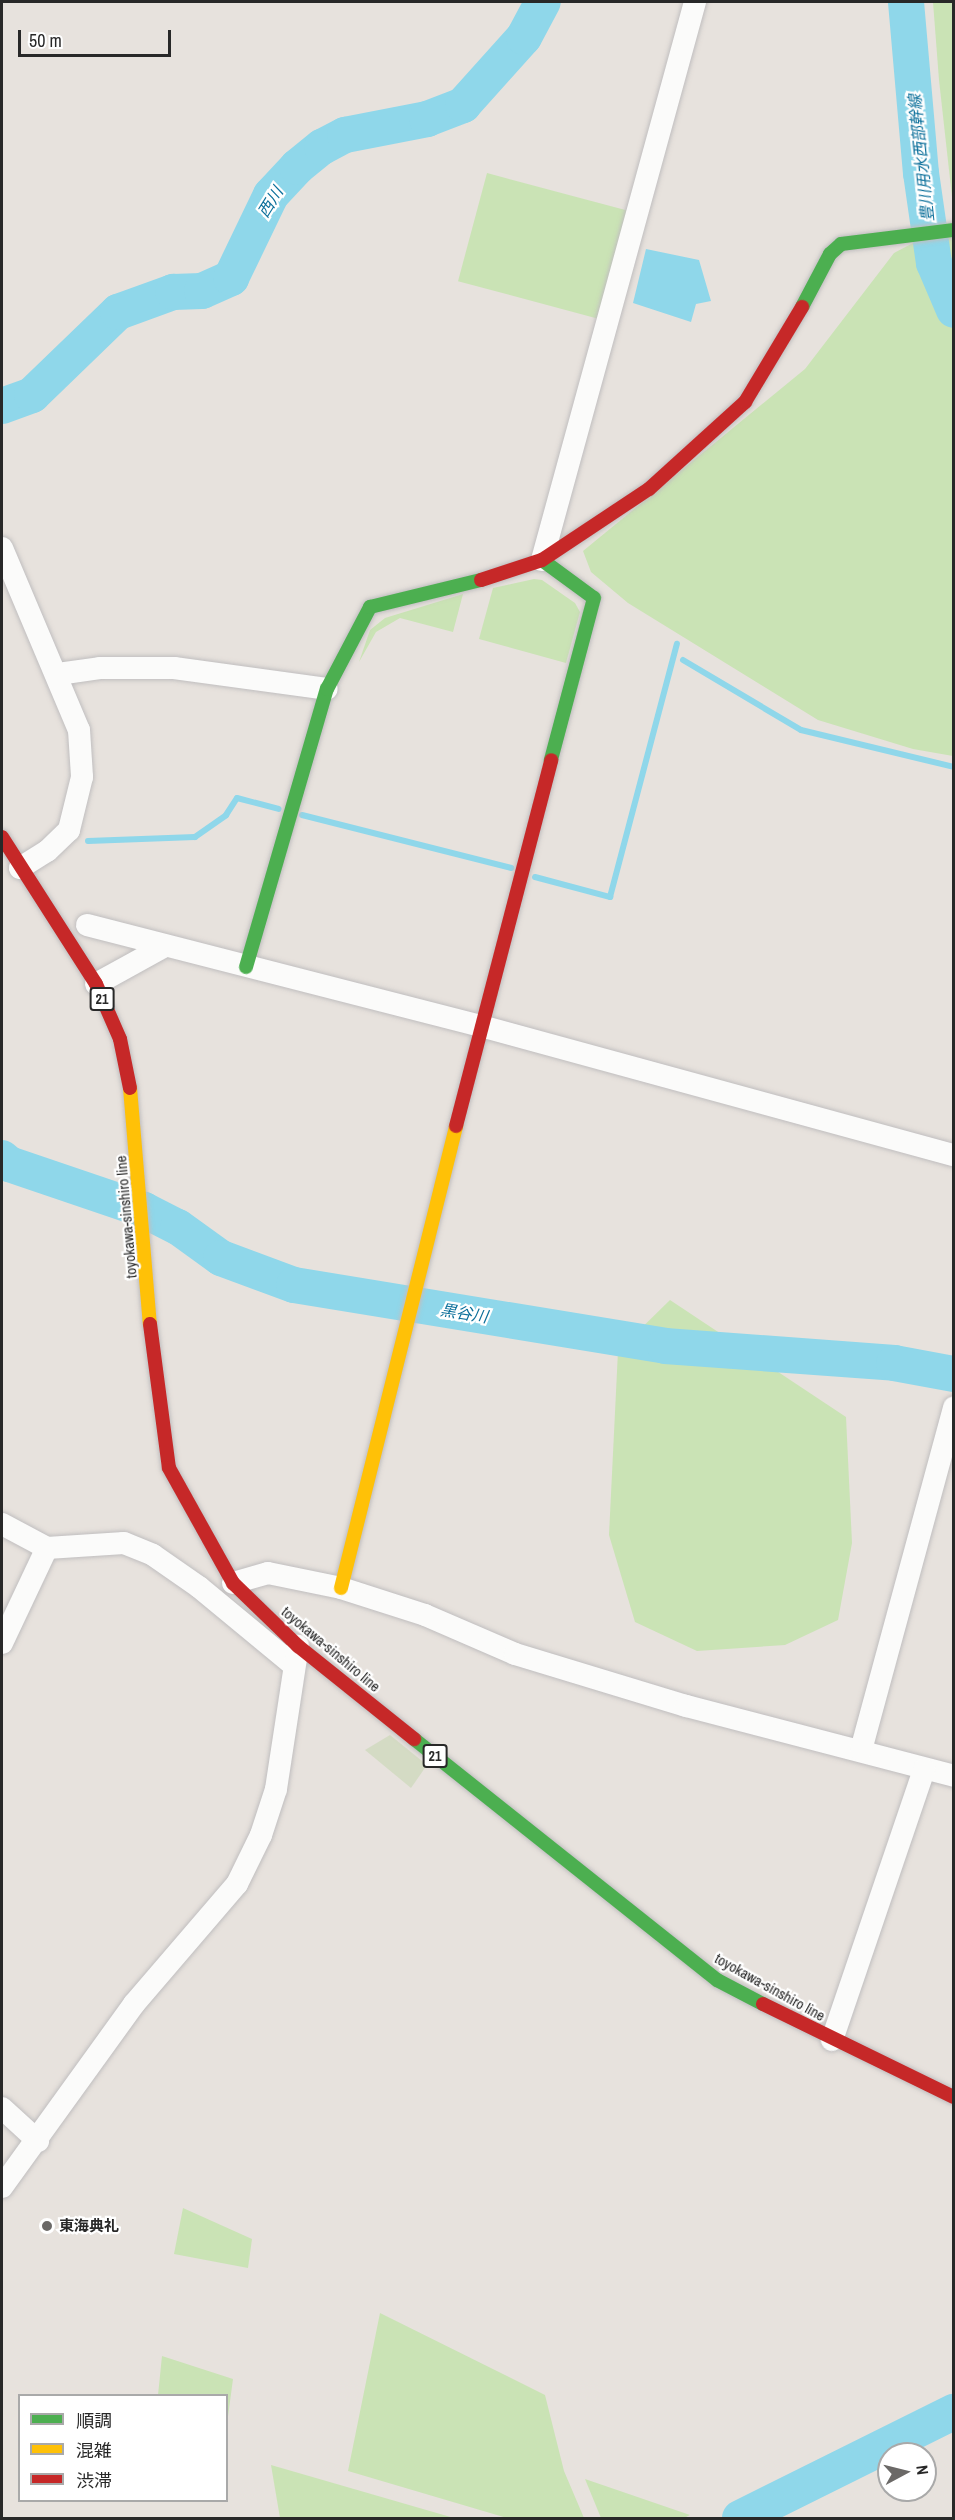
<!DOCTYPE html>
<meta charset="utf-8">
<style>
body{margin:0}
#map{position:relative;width:955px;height:2520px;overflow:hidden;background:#e7e2dd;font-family:"Archivo Narrow","Noto Sans JP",sans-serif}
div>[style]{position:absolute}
.green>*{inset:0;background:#cae3b5;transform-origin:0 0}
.cemetery>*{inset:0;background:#d4dbc4}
.water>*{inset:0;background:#8fd7ea}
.stream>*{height:6px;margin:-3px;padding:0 3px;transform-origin:3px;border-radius:3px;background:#8fd7ea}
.river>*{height:36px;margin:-18px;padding:0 18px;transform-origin:18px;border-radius:18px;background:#8fd7ea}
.roads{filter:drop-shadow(0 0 2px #c0bebf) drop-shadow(0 0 2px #c0bebf)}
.street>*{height:22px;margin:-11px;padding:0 11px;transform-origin:11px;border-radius:11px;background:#fbfbfa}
.fast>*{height:14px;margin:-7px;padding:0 7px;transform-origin:7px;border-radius:7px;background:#4caf50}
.slow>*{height:14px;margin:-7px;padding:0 7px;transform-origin:7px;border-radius:7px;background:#ffc107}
.jam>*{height:14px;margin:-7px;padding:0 7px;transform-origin:7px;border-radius:7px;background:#c62828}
.dots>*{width:16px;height:16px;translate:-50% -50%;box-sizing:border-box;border:3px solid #fff;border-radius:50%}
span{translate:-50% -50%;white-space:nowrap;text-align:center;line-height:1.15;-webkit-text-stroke:4.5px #fff;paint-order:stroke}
.shield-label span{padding:2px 4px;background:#fff;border:2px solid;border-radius:4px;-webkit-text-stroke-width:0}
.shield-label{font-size:14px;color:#282828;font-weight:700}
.street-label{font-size:15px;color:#282828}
.poi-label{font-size:15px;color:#282828;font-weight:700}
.left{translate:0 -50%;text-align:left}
.water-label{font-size:16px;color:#0b6f9a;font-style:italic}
.frame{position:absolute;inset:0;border:3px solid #282828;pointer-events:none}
.legend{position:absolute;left:18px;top:2394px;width:210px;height:108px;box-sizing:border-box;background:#fff;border:2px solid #a9a9a9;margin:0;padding:8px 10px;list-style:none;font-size:18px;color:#282828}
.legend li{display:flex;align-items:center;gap:12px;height:30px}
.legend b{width:30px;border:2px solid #a9a9a9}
.north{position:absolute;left:877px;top:2442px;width:60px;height:60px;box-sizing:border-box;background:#fff;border:2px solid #a9a9a9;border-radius:50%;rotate:83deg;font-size:16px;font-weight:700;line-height:24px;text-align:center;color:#282828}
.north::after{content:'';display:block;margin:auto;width:21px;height:27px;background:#6b6967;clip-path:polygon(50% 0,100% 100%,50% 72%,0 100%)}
.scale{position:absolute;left:18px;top:30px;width:153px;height:27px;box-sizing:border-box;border:3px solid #282828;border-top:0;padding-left:8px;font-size:18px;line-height:21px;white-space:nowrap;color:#282828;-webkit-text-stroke:4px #fff;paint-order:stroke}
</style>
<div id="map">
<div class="green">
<i style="clip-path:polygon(933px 2px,953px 2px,953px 206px,939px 80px)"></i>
<i style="left:487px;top:173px;width:147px;height:112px;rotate:15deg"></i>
<i style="clip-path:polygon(953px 222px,953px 756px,913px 749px,818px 720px,628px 603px,591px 572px,583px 551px,805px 369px,894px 253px)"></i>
<i style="clip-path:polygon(534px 579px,542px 580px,575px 603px,580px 612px,566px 663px,479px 639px,493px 588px)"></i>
<i style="clip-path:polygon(463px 594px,453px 632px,400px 618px,376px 632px,359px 662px,370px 630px,385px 618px)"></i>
<i style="clip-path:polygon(670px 1300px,846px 1417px,852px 1543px,838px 1620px,785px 1645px,697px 1651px,635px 1622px,609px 1535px,618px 1351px)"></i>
<i style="clip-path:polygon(183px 2208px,252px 2239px,248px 2268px,174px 2254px)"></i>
<i style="clip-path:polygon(380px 2313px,545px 2395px,564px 2471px,584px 2518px,507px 2518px,348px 2471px)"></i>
<i style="clip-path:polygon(162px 2356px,233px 2379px,227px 2424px,226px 2396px,158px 2395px)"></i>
<i style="clip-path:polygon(271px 2465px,454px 2518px,280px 2518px)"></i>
<i style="clip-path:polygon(585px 2479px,690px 2515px,684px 2518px,601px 2518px)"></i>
</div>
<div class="cemetery">
<i style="clip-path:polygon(390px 1735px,427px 1765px,411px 1788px,365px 1750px)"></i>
</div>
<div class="water">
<i style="clip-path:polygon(646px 249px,699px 260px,711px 301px,696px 304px,691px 322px,633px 303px)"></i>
</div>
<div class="stream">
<i style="left:683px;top:660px;width:137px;rotate:30.7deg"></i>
<i style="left:801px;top:730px;width:157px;rotate:13.6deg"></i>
<i style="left:302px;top:815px;width:216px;rotate:14.2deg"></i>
<i style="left:88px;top:841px;width:107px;rotate:-2.1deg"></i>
<i style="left:195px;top:837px;width:38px;rotate:-35deg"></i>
<i style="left:226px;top:815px;width:20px;rotate:-57deg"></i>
<i style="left:237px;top:798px;width:43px;rotate:14.7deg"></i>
<i style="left:535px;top:877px;width:78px;rotate:14.9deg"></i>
<i style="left:610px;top:897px;width:262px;rotate:-75.2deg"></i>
</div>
<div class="river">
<i style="left:906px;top:2px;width:172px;rotate:85deg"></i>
<i style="left:921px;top:173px;width:91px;rotate:81.8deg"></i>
<i style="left:934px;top:263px;width:51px;rotate:66.9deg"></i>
<i style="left:2px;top:406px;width:32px;rotate:-20deg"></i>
<i style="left:32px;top:395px;width:120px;rotate:-44deg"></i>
<i style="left:118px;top:312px;width:59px;rotate:-20deg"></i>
<i style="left:173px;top:292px;width:29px;rotate:-2deg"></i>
<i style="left:202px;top:291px;width:32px;rotate:-24deg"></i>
<i style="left:231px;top:278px;width:92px;rotate:-64.3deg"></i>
<i style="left:271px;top:195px;width:38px;rotate:-47deg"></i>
<i style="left:297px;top:167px;width:32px;rotate:-39deg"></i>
<i style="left:322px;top:147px;width:26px;rotate:-28deg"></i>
<i style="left:345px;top:135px;width:84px;rotate:-11deg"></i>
<i style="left:427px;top:119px;width:39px;rotate:-21deg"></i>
<i style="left:463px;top:105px;width:91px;rotate:-48.1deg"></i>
<i style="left:524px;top:37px;width:40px;rotate:-62deg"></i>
<i style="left:2px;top:1158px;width:9px;rotate:41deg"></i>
<i style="left:9px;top:1164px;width:143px;rotate:18.8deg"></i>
<i style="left:144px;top:1210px;width:38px;rotate:27deg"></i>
<i style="left:178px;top:1227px;width:53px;rotate:35.8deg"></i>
<i style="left:221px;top:1258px;width:78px;rotate:20.3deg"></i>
<i style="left:294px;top:1285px;width:376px;rotate:9.3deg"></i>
<i style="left:665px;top:1346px;width:230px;rotate:4.2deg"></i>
<i style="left:894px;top:1363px;width:61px;rotate:10.4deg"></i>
<i style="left:740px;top:2518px;width:239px;rotate:-26.4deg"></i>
</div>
<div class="roads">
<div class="street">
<i style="left:2px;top:548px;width:198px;rotate:67.1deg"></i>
<i style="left:79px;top:730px;width:47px;rotate:86.3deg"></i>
<i style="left:82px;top:777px;width:55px;rotate:103.8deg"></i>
<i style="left:69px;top:830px;width:30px;rotate:136deg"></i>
<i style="left:47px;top:851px;width:32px;rotate:148deg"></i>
<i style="left:542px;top:560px;width:579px;rotate:-74.67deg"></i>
<i style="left:58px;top:674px;width:42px;rotate:-8.1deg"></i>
<i style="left:100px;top:668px;width:74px"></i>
<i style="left:174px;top:668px;width:154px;rotate:7.8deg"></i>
<i style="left:87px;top:925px;width:407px;rotate:14.4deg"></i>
<i style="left:481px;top:1026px;width:490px;rotate:15.3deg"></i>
<i style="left:96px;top:984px;width:79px;rotate:-28.8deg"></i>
<i style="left:2px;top:1524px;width:51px;rotate:28.1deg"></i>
<i style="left:47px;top:1548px;width:77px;rotate:-3.7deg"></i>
<i style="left:124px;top:1543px;width:31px;rotate:22deg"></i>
<i style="left:153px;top:1555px;width:56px;rotate:34.8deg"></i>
<i style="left:199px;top:1587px;width:121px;rotate:39.6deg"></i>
<i style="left:233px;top:1583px;width:36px;rotate:-16deg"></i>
<i style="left:268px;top:1573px;width:75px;rotate:11.6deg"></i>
<i style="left:341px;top:1588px;width:88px;rotate:17.8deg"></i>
<i style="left:425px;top:1615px;width:98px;rotate:23.4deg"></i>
<i style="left:515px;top:1654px;width:179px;rotate:16.9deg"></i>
<i style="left:686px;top:1706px;width:277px;rotate:14.6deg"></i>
<i style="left:2px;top:1643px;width:105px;rotate:-64.7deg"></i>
<i style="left:861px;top:1750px;width:355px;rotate:-74.8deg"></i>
<i style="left:832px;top:2040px;width:286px;rotate:-71.2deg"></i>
<i style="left:2px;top:2108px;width:49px;rotate:42.5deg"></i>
<i style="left:2px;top:2187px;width:226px;rotate:-54.2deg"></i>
<i style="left:134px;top:2004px;width:158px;rotate:-49.4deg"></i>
<i style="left:237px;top:1884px;width:55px;rotate:-63.9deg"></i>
<i style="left:261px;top:1835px;width:48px;rotate:-71.9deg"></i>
<i style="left:276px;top:1789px;width:145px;rotate:-81.3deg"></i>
</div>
<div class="fast">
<i style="left:802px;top:307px;width:60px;rotate:-62.2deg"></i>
<i style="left:830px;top:254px;width:15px;rotate:-42deg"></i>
<i style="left:841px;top:244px;width:114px;rotate:-7.1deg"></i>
<i style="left:542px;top:560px;width:64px;rotate:36.2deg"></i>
<i style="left:594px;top:598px;width:168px;rotate:104.9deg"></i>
<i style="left:246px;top:967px;width:290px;rotate:-73.8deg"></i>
<i style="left:327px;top:689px;width:93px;rotate:-62.3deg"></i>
<i style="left:370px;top:607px;width:114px;rotate:-13.7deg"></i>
<i style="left:414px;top:1739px;width:387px;rotate:38.5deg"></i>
<i style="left:717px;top:1980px;width:52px;rotate:27.6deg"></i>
</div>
<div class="slow">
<i style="left:130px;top:1088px;width:237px;rotate:85.2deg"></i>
<i style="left:341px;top:1588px;width:476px;rotate:-76deg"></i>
</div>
<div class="jam">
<i style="left:481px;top:580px;width:64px;rotate:-18.2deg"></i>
<i style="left:542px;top:560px;width:128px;rotate:-33.6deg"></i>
<i style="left:649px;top:489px;width:130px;rotate:-42.2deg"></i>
<i style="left:745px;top:402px;width:111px;rotate:-59deg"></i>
<i style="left:2px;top:837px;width:174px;rotate:57.4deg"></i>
<i style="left:96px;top:984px;width:60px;rotate:66.4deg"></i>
<i style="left:120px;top:1039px;width:50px;rotate:78.5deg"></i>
<i style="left:456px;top:1126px;width:378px;rotate:-75.4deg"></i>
<i style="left:150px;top:1324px;width:145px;rotate:82.5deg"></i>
<i style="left:169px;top:1468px;width:132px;rotate:60.9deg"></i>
<i style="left:233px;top:1583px;width:91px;rotate:44.1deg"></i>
<i style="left:298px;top:1646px;width:149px;rotate:38.7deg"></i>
<i style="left:763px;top:2004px;width:212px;rotate:26deg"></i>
</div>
</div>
<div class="dots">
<i style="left:47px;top:2226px;background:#6b6967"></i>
</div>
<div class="shield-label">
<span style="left:102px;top:999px">21</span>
<span style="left:435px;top:1756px">21</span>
</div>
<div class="street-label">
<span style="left:126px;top:1217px;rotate:-95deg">toyokawa-sinshiro line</span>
<span style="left:331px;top:1649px;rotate:40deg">toyokawa-sinshiro line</span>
<span style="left:770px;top:1987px;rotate:29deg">toyokawa-sinshiro line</span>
</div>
<div class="poi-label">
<span class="left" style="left:59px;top:2226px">東海典礼</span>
</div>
<div class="water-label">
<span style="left:921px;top:158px;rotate:-96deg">豊川用水西部幹線</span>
<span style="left:270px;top:202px;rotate:-58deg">西川</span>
<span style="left:464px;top:1313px;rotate:9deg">黒谷川</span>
</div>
<div class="frame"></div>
<ul class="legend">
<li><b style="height:8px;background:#4caf50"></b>順調</li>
<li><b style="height:8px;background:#ffc107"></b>混雑</li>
<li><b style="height:8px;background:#c62828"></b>渋滞</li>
</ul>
<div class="north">N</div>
<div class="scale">50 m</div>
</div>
